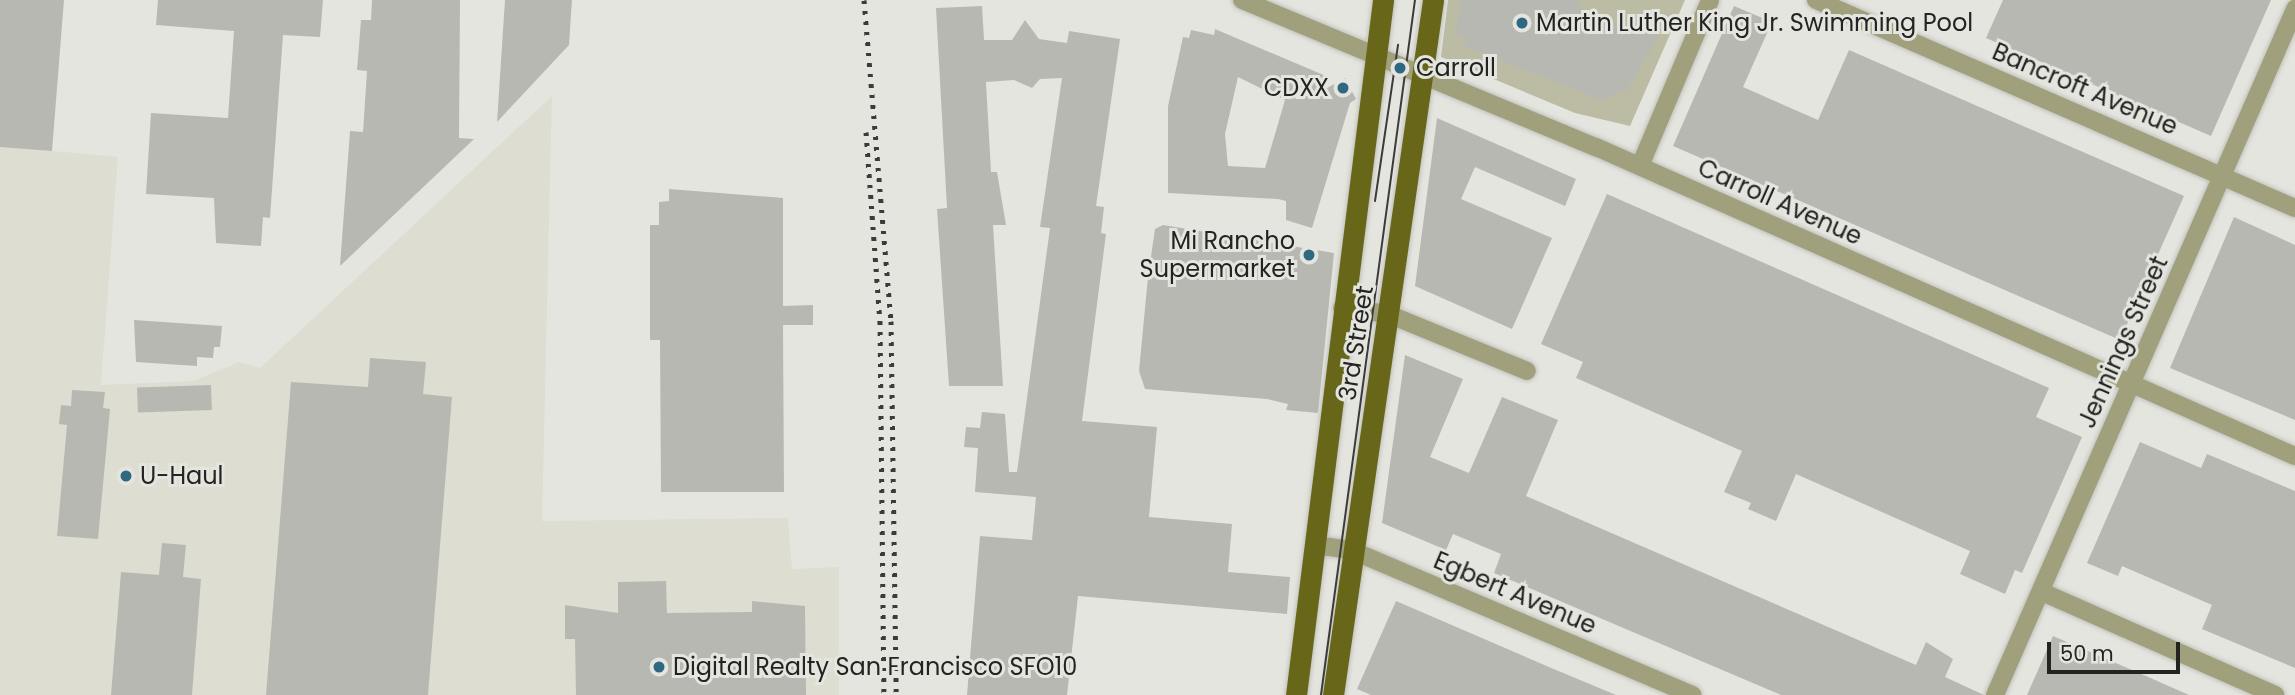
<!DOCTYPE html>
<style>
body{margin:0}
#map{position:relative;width:2295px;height:695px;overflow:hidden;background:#e5e5e0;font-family:Poppins,sans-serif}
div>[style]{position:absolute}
.built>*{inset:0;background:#ddded1}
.green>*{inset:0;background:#bcbca5}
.building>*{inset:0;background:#b8b8b3;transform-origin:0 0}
.roads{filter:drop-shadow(0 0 2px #c2c2be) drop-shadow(0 0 2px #c2c2be)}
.street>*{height:18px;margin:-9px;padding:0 9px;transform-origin:9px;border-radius:9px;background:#a0a17c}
.primary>*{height:21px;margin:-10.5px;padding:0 10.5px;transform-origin:10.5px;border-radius:10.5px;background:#686719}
.tram>*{height:2px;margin:-1px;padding:0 1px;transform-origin:1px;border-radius:1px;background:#3b3b39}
.rail>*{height:5px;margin-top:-2.5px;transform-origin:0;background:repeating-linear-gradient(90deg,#3b3b39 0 3.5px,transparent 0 10.5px)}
.dots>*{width:19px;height:19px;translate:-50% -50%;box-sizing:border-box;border:4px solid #e5e5e0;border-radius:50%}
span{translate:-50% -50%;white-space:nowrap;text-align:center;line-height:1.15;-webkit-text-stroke:6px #e5e5e0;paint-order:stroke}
.poi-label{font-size:24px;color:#232321}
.left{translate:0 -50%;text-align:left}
.right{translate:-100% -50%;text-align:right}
.street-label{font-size:24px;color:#232321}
.scale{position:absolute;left:2047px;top:642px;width:133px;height:32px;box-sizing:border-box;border:4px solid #232321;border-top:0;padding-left:9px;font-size:21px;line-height:24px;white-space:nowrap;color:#232321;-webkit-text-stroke:5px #e5e5e0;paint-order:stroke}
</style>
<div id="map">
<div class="built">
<i style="clip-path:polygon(552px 96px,542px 521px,788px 518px,792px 569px,839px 567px,839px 695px,0 695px,0 146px,118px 157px,101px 385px,193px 381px,239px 362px,260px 368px)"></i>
</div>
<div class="green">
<i style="clip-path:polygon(1448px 0,1685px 0,1630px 126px,1575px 113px,1441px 57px)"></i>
</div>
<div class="building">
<i style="clip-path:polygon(0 0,64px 0,52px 151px,0 147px)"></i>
<i style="clip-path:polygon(158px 0,323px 0,320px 37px,283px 35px,270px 218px,263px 217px,261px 246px,216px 243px,214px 198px,146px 194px,151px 113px,228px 118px,234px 31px,156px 25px)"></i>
<i style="clip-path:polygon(372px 0,460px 0,459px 138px,474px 139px,340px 266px,350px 131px,363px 132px,367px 71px,357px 70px,361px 20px,371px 20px)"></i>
<i style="clip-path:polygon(505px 0,572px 0,569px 45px,497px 122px)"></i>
<i style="clip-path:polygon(1461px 0,1578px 0,1576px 6px,1630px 29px,1634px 24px,1659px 35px,1628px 89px,1602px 100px,1464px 46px,1467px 39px,1456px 34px)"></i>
<i style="clip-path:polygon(2003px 0,2271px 0,2211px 136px,1986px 38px)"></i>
<i style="clip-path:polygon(982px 6px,984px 40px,1012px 40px,1025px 20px,1039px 39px,1067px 43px,1069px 31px,1120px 39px,1096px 206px,1104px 207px,1101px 233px,1106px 234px,1082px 421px,1157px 427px,1149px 517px,1232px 524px,1228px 572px,1290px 577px,1287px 614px,1078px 596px,1067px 695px,967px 695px,980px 536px,1032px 540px,1036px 497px,975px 492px,978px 448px,964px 447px,966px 427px,980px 428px,982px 412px,1005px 414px,1009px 472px,1017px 472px,1050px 228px,1040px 227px,1062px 78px,1040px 79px,1032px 88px,1014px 80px,986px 82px,991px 172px,997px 172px,1006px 225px,993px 225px,1003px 386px,949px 386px,937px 209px,947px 208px,936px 8px)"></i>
<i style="clip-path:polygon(1734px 6px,1772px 22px,1743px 87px,1818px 120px,1849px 50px,2184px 196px,2120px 340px,1673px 146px)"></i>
<i style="clip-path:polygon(evenodd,1215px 29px,1326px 76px,1318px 93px,1345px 78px,1356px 99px,1350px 103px,1312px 228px,1286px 220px,1286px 201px,1278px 199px,1168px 193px,1168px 106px,1183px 37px,1189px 38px,1191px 30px,1214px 35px,1215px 29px,1238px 77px,1285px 100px,1265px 168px,1228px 166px,1225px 134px,1238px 77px)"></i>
<i style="clip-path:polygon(1437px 118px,1576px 179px,1565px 206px,1475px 167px,1461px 199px,1552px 238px,1512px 329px,1415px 286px)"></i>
<i style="clip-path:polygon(669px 189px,783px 198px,783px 306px,813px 305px,813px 325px,783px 325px,784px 492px,661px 492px,660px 340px,650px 340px,650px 225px,659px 225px,659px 202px,669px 201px)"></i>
<i style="clip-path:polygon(1607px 194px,2049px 388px,2036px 417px,2082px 437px,2022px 573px,2015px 570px,2005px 594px,1960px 574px,1970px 551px,1796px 474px,1776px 521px,1748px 509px,1751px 503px,1724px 492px,1742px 451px,1576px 378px,1583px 362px,1541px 344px)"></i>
<i style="clip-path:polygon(2234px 217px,2295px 245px,2295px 420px,2170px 368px)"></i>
<i style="clip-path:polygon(1163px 225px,1334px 253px,1318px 413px,1286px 410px,1288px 404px,1267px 399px,1145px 389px,1139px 371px,1148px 277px,1155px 229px)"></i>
<i style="clip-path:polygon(134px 320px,222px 326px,220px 347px,214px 347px,213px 358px,197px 357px,197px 366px,136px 362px)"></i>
<i style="clip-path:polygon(1405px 355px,1463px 379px,1430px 457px,1469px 473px,1502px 397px,1558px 420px,1526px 496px,1916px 665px,1926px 642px,1953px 659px,1945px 677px,1984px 695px,1781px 695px,1494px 573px,1501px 554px,1453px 534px,1446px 550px,1382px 523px)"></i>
<i style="clip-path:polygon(370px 358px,426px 362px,423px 394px,452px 397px,428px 695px,266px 695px,291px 382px,368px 387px)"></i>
<i style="left:211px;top:385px;width:25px;height:74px;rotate:88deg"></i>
<i style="clip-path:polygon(72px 390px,105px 392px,103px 408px,110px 409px,98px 539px,57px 536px,67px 425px,59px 424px,61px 405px,71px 406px)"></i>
<i style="clip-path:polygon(2140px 442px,2201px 468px,2207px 454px,2295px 491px,2295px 668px,2202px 629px,2212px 605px,2122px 566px,2118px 576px,2087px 563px)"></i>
<i style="clip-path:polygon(162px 543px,186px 545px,183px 577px,201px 579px,192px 695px,111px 695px,121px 572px,159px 575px)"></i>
<i style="clip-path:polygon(666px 581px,667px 613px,752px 612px,752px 601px,805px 606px,806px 695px,576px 695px,575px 639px,565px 639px,565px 605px,618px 613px,618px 582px)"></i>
<i style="clip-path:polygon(1396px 601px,1549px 667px,1616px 695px,1371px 695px,1357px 689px)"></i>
<i style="clip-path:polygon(2053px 636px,2146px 676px,2189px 695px,2027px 695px)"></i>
</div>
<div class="roads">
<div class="street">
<i style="left:1242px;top:0;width:383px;rotate:22.6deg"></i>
<i style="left:1596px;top:147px;width:764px;rotate:23.85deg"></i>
<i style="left:1816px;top:0;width:522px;rotate:23.47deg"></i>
<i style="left:1640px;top:166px;width:180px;rotate:-67.1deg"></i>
<i style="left:1342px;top:308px;width:46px;rotate:7.4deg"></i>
<i style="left:1388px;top:314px;width:150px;rotate:22.3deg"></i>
<i style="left:1315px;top:545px;width:36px;rotate:8deg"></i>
<i style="left:1351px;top:550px;width:371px;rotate:23deg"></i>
<i style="left:2042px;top:592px;width:255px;rotate:23.8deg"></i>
<i style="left:1995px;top:695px;width:749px;rotate:-66.38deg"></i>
</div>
<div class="primary">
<i style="left:1296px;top:695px;width:700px;rotate:-82.86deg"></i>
<i style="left:1333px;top:695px;width:702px;rotate:-81.81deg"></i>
</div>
</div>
<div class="tram">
<i style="left:1375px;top:201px;width:158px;rotate:-81.6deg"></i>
<i style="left:1321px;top:695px;width:701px;rotate:-82.3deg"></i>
</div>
<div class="rail">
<i style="left:864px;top:0;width:322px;rotate:85.2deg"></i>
<i style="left:891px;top:321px;width:374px;rotate:89.2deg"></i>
<i style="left:866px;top:132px;width:190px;rotate:85.8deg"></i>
<i style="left:880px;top:321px;width:374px;rotate:89.4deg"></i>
</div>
<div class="dots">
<i style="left:1522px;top:23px;background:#2f6881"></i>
<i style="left:1400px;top:68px;background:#2f6881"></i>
<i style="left:1343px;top:88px;background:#2f6881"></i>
<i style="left:1309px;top:255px;background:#2f6881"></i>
<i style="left:126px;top:476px;background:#2f6881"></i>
<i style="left:659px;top:667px;background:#2f6881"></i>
</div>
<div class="poi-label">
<span class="left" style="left:1536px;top:23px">Martin Luther King Jr. Swimming Pool</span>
<span class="left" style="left:1416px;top:68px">Carroll</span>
<span class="right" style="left:1329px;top:88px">CDXX</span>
<span class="right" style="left:1295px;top:255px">Mi Rancho<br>Supermarket</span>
<span class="left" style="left:140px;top:476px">U-Haul</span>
<span class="left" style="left:673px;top:667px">Digital Realty San Francisco SFO10</span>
</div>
<div class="street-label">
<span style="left:2085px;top:89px;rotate:23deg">Bancroft Avenue</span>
<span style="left:1780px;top:202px;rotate:24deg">Carroll Avenue</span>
<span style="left:2123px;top:342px;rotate:-66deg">Jennings Street</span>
<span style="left:1356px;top:343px;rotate:-81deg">3rd Street</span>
<span style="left:1515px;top:593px;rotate:23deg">Egbert Avenue</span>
</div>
<div class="scale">50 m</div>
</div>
